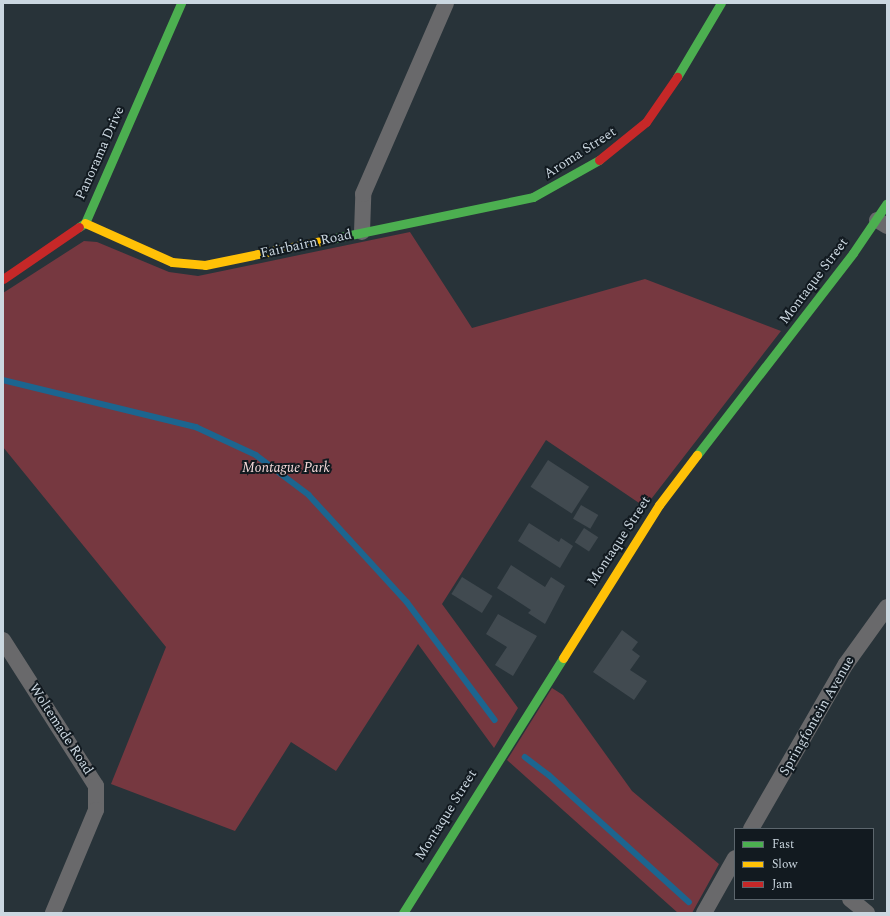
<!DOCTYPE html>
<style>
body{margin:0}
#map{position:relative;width:890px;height:916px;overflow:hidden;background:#283339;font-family:Spectral,serif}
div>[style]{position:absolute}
.green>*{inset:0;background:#763840}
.stream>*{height:5.5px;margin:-2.75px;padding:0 2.75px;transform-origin:2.75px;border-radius:2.75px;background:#1c658f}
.building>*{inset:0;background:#414a50;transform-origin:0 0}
.street>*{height:16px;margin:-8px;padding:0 8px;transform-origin:8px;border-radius:8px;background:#69696b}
.fast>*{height:9px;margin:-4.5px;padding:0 4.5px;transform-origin:4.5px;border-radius:4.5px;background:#4caf50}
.slow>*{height:9px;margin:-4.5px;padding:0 4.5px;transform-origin:4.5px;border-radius:4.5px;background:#ffc107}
.jam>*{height:9px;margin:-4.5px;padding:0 4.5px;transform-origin:4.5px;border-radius:4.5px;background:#c62828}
span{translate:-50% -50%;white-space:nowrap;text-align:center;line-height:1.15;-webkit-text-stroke:4px #121a20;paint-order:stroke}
.street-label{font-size:14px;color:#cbd7e0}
.park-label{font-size:14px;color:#f5d9d9;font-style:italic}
.frame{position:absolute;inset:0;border:4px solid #cbd7e0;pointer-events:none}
.legend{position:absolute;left:734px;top:828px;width:140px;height:72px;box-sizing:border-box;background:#121a20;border:1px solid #5c666d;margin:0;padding:5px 7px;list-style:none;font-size:12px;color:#cbd7e0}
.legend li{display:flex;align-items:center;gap:8px;height:20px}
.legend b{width:20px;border:1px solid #5c666d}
</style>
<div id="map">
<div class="green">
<i style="clip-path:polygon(410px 232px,472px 328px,645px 279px,781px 331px,645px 507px,546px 440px,442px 604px,518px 708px,494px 748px,418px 644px,336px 771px,291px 742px,235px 831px,111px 784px,166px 647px,3px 447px,3px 293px,84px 241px,97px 242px,169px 272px,198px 276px)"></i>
<i style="clip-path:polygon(552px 688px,563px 695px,632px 791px,719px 864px,692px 913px,678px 913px,507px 760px)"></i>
</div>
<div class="stream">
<i style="left:3px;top:380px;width:199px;rotate:13.7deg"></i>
<i style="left:196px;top:427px;width:66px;rotate:25deg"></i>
<i style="left:256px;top:455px;width:66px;rotate:37deg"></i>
<i style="left:309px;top:495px;width:145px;rotate:47.5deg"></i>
<i style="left:407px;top:602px;width:147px;rotate:53.3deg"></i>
<i style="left:525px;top:757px;width:30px;rotate:37deg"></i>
<i style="left:549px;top:775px;width:189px;rotate:42.2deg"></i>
</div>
<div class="building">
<i style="left:548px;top:460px;width:49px;height:32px;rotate:33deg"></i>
<i style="left:581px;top:505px;width:20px;height:16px;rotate:30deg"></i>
<i style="clip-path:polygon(529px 523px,559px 542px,561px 538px,573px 546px,560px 568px,518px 541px)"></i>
<i style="left:584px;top:528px;width:17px;height:17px;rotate:33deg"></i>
<i style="clip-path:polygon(511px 565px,545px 587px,551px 577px,565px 586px,545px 624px,528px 613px,531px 610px,497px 588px)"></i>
<i style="left:462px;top:577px;width:36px;height:20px;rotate:32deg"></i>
<i style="clip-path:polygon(498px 614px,537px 636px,513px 676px,495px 665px,507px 647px,486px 634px)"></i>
<i style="clip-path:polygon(622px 630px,638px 642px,632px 650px,640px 656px,630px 670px,647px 681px,634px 700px,593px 672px)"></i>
</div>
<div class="street">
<i style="left:877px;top:220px;width:12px;rotate:31deg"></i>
<i style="left:362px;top:232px;width:38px;rotate:-88deg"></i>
<i style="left:363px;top:194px;width:208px;rotate:-66.5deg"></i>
<i style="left:3px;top:640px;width:173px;rotate:57.5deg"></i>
<i style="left:96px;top:786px;width:24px;rotate:90deg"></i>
<i style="left:96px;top:810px;width:112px;rotate:112.7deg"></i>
<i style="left:751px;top:829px;width:190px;rotate:-60.1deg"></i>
<i style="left:846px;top:664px;width:70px;rotate:-54.3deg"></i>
<i style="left:850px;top:899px;width:22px;rotate:39deg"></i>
<i style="left:704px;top:913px;width:63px;rotate:-60.6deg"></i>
</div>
<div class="fast">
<i style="left:677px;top:77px;width:86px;rotate:-59.3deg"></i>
<i style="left:79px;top:227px;width:7px;rotate:-34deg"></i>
<i style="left:85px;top:223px;width:240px;rotate:-66.4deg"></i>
<i style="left:326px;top:240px;width:211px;rotate:-11.7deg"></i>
<i style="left:533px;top:197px;width:76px;rotate:-29.3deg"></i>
<i style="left:697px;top:455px;width:255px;rotate:-52.3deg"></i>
<i style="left:853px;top:253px;width:60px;rotate:-55.8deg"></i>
<i style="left:403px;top:913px;width:301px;rotate:-57.9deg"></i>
</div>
<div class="slow">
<i style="left:85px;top:223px;width:95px;rotate:24.1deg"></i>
<i style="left:172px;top:262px;width:33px;rotate:5deg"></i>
<i style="left:205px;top:265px;width:124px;rotate:-11.7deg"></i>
<i style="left:563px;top:658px;width:181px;rotate:-57.9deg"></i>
<i style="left:659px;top:505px;width:63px;rotate:-52.8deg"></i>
</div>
<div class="jam">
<i style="left:599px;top:160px;width:60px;rotate:-39deg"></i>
<i style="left:646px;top:122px;width:55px;rotate:-55.4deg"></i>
<i style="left:3px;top:279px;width:92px;rotate:-34.4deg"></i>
</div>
<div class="street-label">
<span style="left:100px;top:153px;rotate:-66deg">Panorama Drive</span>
<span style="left:580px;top:153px;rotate:-33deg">Aroma Street</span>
<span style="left:306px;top:244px;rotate:-12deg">Fairbairn Road</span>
<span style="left:814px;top:281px;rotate:-53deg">Montaque Street</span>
<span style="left:619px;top:541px;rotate:-57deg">Montaque Street</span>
<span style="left:817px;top:716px;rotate:-60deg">Springfontein Avenue</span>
<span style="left:61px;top:729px;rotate:57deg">Woltemade Road</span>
<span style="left:446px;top:815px;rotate:-58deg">Montaque Street</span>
</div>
<div class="park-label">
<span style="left:286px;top:468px">Montague Park</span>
</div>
<div class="frame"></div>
<ul class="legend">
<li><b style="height:5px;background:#4caf50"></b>Fast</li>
<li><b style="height:5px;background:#ffc107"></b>Slow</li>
<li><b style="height:5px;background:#c62828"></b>Jam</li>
</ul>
</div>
